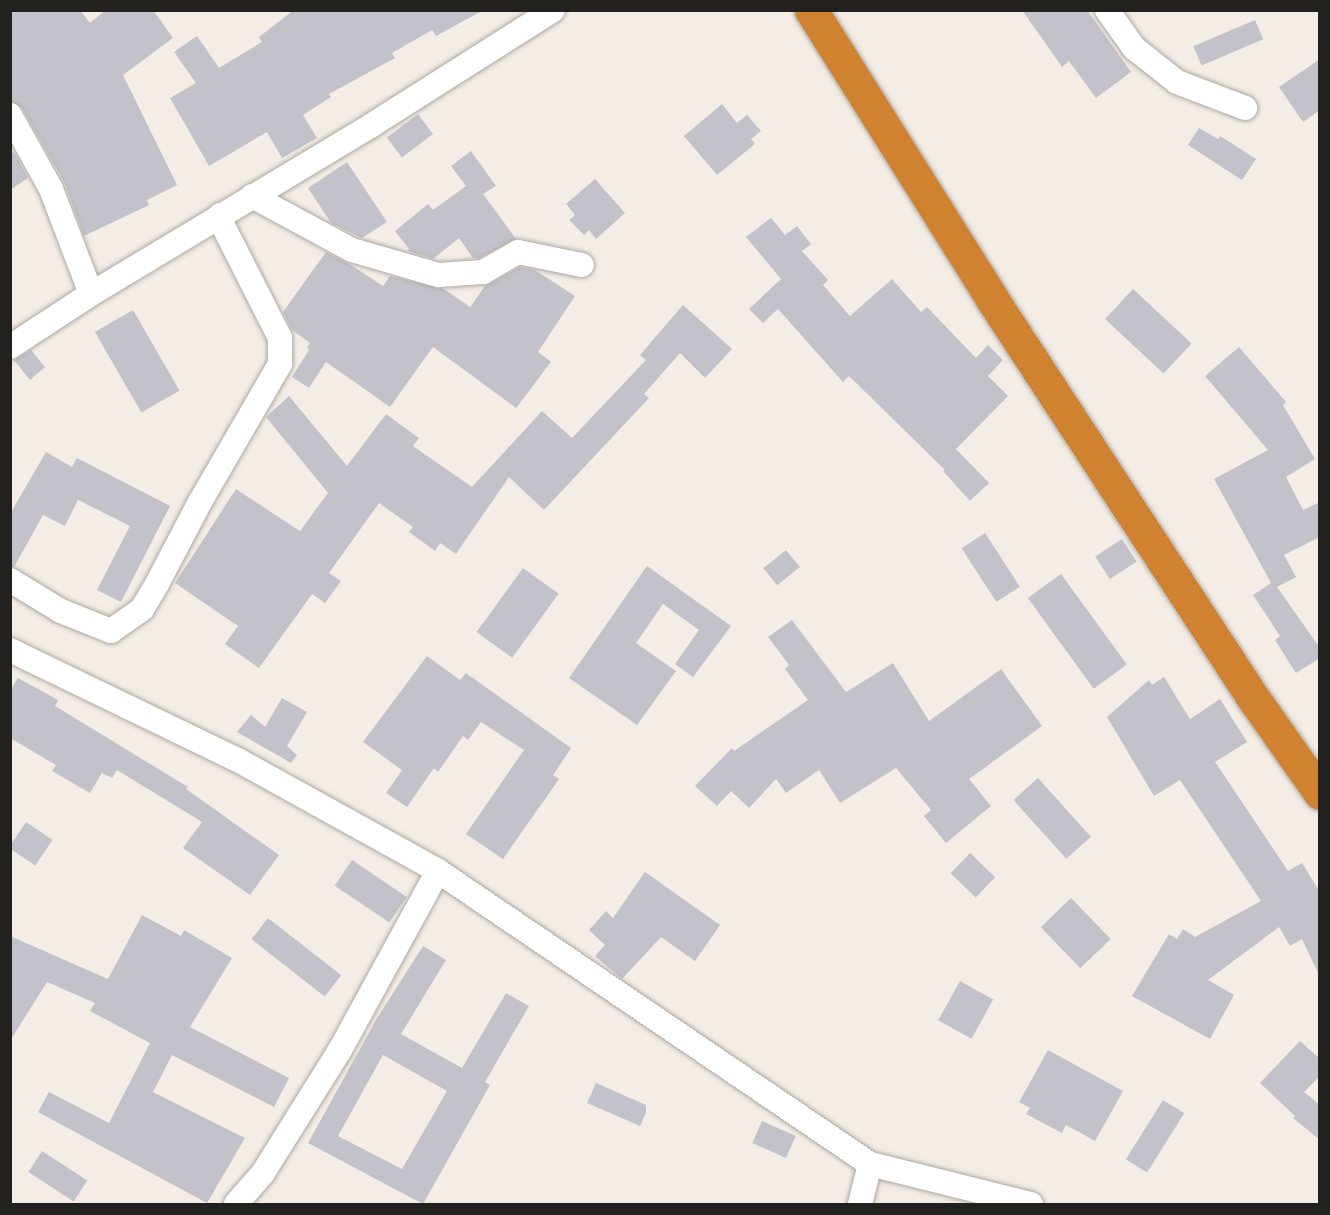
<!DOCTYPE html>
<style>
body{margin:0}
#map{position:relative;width:1330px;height:1215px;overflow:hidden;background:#f3ede6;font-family:Manrope,sans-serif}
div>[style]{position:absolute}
.building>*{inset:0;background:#c3c2ca;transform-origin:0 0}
.roads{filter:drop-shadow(0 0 2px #ada8a1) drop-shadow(0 0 2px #ada8a1)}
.street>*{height:24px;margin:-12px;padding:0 12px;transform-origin:12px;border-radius:12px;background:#fff}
.highway>*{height:33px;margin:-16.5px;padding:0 16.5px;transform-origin:16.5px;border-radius:16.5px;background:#d08231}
span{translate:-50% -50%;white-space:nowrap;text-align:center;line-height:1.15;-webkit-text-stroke:4.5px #fefbf7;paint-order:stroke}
.frame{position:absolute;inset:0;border:12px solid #23211e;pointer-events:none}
</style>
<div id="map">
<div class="building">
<i style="clip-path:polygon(10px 10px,80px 10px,90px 23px,106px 10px,153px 10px,173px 38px,123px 75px,177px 185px,147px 200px,149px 205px,84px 236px,64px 182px,22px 108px,10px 101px)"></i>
<i style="clip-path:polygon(294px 10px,357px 10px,482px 11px,436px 36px,432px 30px,392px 53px,395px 58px,329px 94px,331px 97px,303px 115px,317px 138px,282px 158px,267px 132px,209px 166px,170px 98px,196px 83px,174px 52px,197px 36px,219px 68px,262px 42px,259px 37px)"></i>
<i style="clip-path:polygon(1022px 10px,1087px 10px,1131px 72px,1096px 98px,1069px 61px,1062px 67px)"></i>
<i style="left:1255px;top:20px;width:21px;height:67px;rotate:67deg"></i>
<i style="clip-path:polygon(1320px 59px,1320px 110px,1303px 122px,1279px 87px)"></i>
<i style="clip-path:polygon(722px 104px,737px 123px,747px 115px,761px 131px,751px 139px,755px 144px,717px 175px,684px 136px)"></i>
<i style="left:418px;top:114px;width:25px;height:39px;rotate:53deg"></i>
<i style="clip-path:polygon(1199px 128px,1218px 139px,1220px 136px,1256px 159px,1242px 180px,1188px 145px)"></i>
<i style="clip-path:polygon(471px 151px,496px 186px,483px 194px,516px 239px,479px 258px,473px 258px,459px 238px,433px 259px,408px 251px,409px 249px,395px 231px,428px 204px,433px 210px,466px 186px,451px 166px)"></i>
<i style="clip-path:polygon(14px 152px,28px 178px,10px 190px,10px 154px)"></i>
<i style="clip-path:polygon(347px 162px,387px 222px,362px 238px,331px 223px,308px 188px)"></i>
<i style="clip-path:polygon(595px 179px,625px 213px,596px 239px,589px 230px,584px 235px,569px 220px,575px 215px,566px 204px)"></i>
<i style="clip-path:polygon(771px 218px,785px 235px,797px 226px,811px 244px,802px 251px,828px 280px,823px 285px,850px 316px,892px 279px,921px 312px,927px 307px,976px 358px,988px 345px,1003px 360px,988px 376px,1008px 396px,956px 449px,989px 483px,970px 501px,943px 471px,945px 470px,849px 376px,843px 382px,778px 309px,763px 323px,749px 309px,781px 279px,746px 237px)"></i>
<i style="clip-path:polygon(326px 252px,351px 265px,383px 286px,390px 276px,444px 289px,470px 307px,485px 286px,520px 267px,535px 270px,575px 296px,538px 352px,551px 362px,516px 408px,433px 347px,390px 407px,326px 362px,309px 388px,292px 377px,309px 350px,307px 348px,310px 343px,292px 330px,283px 312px)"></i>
<i style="left:1133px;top:289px;width:80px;height:41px;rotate:43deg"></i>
<i style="clip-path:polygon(683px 305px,732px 349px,705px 378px,680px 353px,644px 394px,649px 398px,544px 510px,509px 477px,456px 554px,440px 543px,435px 551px,409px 532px,413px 527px,379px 503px,329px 573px,341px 581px,325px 603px,312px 594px,259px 668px,225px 644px,238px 626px,175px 583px,236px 489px,300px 531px,328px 493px,266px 417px,289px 396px,347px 466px,386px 414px,419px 438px,413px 446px,472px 487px,542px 411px,572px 438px,646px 360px,640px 355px)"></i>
<i style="left:133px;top:310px;width:93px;height:44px;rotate:60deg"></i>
<i style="clip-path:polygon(1239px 347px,1286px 402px,1283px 405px,1315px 459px,1286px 477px,1303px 510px,1320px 502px,1320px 537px,1284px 555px,1296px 577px,1277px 587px,1320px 648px,1320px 658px,1296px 673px,1275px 640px,1280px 636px,1253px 595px,1271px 583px,1214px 479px,1268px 450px,1205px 376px)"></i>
<i style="clip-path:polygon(31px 350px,45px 367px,30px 380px,14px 360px)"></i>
<i style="clip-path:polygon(46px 452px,72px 467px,77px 458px,170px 506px,121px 602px,97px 590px,130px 526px,78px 500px,65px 526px,43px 515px,14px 567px,10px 566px,10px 514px)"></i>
<i style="left:985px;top:533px;width:64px;height:28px;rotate:57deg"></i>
<i style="left:1122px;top:539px;width:27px;height:32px;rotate:57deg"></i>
<i style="left:786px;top:550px;width:22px;height:29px;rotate:51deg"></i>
<i style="clip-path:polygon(647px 566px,731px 626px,693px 677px,675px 664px,699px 630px,663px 604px,636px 643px,676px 671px,637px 725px,569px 678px)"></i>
<i style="left:523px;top:568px;width:44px;height:79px;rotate:36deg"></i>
<i style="left:1061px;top:574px;width:112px;height:41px;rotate:54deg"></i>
<i style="clip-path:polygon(792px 620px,846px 692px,893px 663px,929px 721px,1001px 669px,1042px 726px,969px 779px,991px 806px,946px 843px,924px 816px,931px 810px,896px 768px,840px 803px,819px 770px,786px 793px,776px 779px,749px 808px,731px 791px,717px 806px,695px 786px,732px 748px,734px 751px,808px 700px,785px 669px,789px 665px,768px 637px)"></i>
<i style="clip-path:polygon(427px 656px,460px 680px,466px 673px,571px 748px,553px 775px,559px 779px,503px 859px,466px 834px,524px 750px,481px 722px,468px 740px,463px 736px,438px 772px,434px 768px,407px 807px,386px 793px,402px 770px,363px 742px)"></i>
<i style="clip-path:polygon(1164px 677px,1190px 719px,1220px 699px,1247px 742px,1215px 762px,1288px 871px,1302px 863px,1320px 892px,1320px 977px,1302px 939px,1290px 946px,1279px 927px,1208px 980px,1234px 995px,1210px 1039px,1132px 996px,1169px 934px,1177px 939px,1183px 929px,1195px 937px,1261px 901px,1180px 780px,1154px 796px,1107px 717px,1149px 680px,1152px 685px)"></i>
<i style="clip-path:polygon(18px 678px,58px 700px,55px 706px,188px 787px,186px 789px,279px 855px,250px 895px,183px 848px,202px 822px,117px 770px,112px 778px,102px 773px,90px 793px,52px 771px,56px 765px,10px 738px,10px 691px)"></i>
<i style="clip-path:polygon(282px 698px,307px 712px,287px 746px,297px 755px,291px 763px,237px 732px,251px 715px,265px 727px)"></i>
<i style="left:1038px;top:778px;width:79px;height:33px;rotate:48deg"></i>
<i style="left:26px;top:822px;width:32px;height:31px;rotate:34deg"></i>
<i style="left:970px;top:853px;width:35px;height:28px;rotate:44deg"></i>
<i style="left:352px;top:860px;width:66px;height:31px;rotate:34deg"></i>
<i style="clip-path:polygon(645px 872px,720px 925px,695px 961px,661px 937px,622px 979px,595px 956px,605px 945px,589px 930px,606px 911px,613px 918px)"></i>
<i style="left:1071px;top:898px;width:57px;height:42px;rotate:46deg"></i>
<i style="clip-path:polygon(142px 915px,181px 936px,184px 930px,232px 958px,190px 1027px,289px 1078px,274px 1107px,172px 1055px,153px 1092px,245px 1138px,207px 1203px,38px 1112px,49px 1092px,109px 1123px,150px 1043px,90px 1011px,95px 1003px,47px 982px,10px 1041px,10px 936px,108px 979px)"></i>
<i style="left:268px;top:918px;width:93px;height:27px;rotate:38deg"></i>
<i style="clip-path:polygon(evenodd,423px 946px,446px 960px,401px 1034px,462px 1068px,506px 993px,529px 1006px,485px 1082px,490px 1085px,423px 1204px,308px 1143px,376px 1020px,423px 946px,383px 1055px,447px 1091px,402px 1169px,338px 1136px,383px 1055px)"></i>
<i style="left:960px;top:981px;width:38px;height:45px;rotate:29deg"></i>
<i style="clip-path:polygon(1300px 1041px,1320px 1059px,1320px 1076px,1304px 1092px,1320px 1105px,1320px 1140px,1293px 1118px,1295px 1116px,1260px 1083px)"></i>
<i style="clip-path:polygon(1048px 1050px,1123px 1091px,1095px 1141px,1066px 1125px,1062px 1133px,1026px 1114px,1030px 1108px,1019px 1102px)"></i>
<i style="clip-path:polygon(596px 1083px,646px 1105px,646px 1113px,640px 1126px,587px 1103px)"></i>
<i style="left:1163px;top:1100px;width:25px;height:70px;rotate:32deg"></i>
<i style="left:762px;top:1121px;width:37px;height:24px;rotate:24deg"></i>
<i style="left:42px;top:1151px;width:54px;height:25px;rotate:33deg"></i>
</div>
<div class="roads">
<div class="street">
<i style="left:1107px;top:10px;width:47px;rotate:54.6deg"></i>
<i style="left:1134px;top:48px;width:55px;rotate:38.3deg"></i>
<i style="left:1177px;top:82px;width:73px;rotate:20.9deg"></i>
<i style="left:10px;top:115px;width:85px;rotate:61deg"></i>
<i style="left:51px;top:189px;width:112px;rotate:69.1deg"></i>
<i style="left:252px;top:196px;width:114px;rotate:28.4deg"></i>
<i style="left:352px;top:250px;width:90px;rotate:16.2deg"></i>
<i style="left:438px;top:275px;width:45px;rotate:-3.8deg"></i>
<i style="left:483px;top:272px;width:40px;rotate:-29.7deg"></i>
<i style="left:518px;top:252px;width:65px;rotate:11.5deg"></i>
<i style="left:10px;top:347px;width:97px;rotate:-33.2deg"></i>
<i style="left:91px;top:294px;width:328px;rotate:-31deg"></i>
<i style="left:372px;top:125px;width:214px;rotate:-32.4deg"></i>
<i style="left:10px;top:580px;width:60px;rotate:31.3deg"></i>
<i style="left:61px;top:611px;width:54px;rotate:21.8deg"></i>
<i style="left:111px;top:631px;width:38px;rotate:-35deg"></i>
<i style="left:142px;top:609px;width:31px;rotate:-59deg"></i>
<i style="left:158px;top:582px;width:90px;rotate:-62.3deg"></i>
<i style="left:200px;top:502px;width:160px;rotate:-59.9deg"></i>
<i style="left:280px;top:364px;width:26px;rotate:-90deg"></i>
<i style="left:280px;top:338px;width:135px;rotate:-116.9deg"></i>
<i style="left:219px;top:218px;width:3px;rotate:-72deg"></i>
<i style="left:10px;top:650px;width:253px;rotate:25.8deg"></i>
<i style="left:238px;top:760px;width:229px;rotate:29deg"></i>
<i style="left:438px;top:871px;width:522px;rotate:34.15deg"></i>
<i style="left:870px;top:1164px;width:166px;rotate:14deg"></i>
<i style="left:236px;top:1204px;width:41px;rotate:-48.9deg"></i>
<i style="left:263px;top:1173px;width:145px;rotate:-58deg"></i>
<i style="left:340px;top:1050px;width:204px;rotate:-61.3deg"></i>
<i style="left:860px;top:1204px;width:41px;rotate:-76deg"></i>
</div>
<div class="highway">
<i style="left:811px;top:10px;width:341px;rotate:57.9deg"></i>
<i style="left:992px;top:299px;width:482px;rotate:56.8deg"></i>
<i style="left:1256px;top:702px;width:111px;rotate:54.9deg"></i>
</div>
</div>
<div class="frame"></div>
</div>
